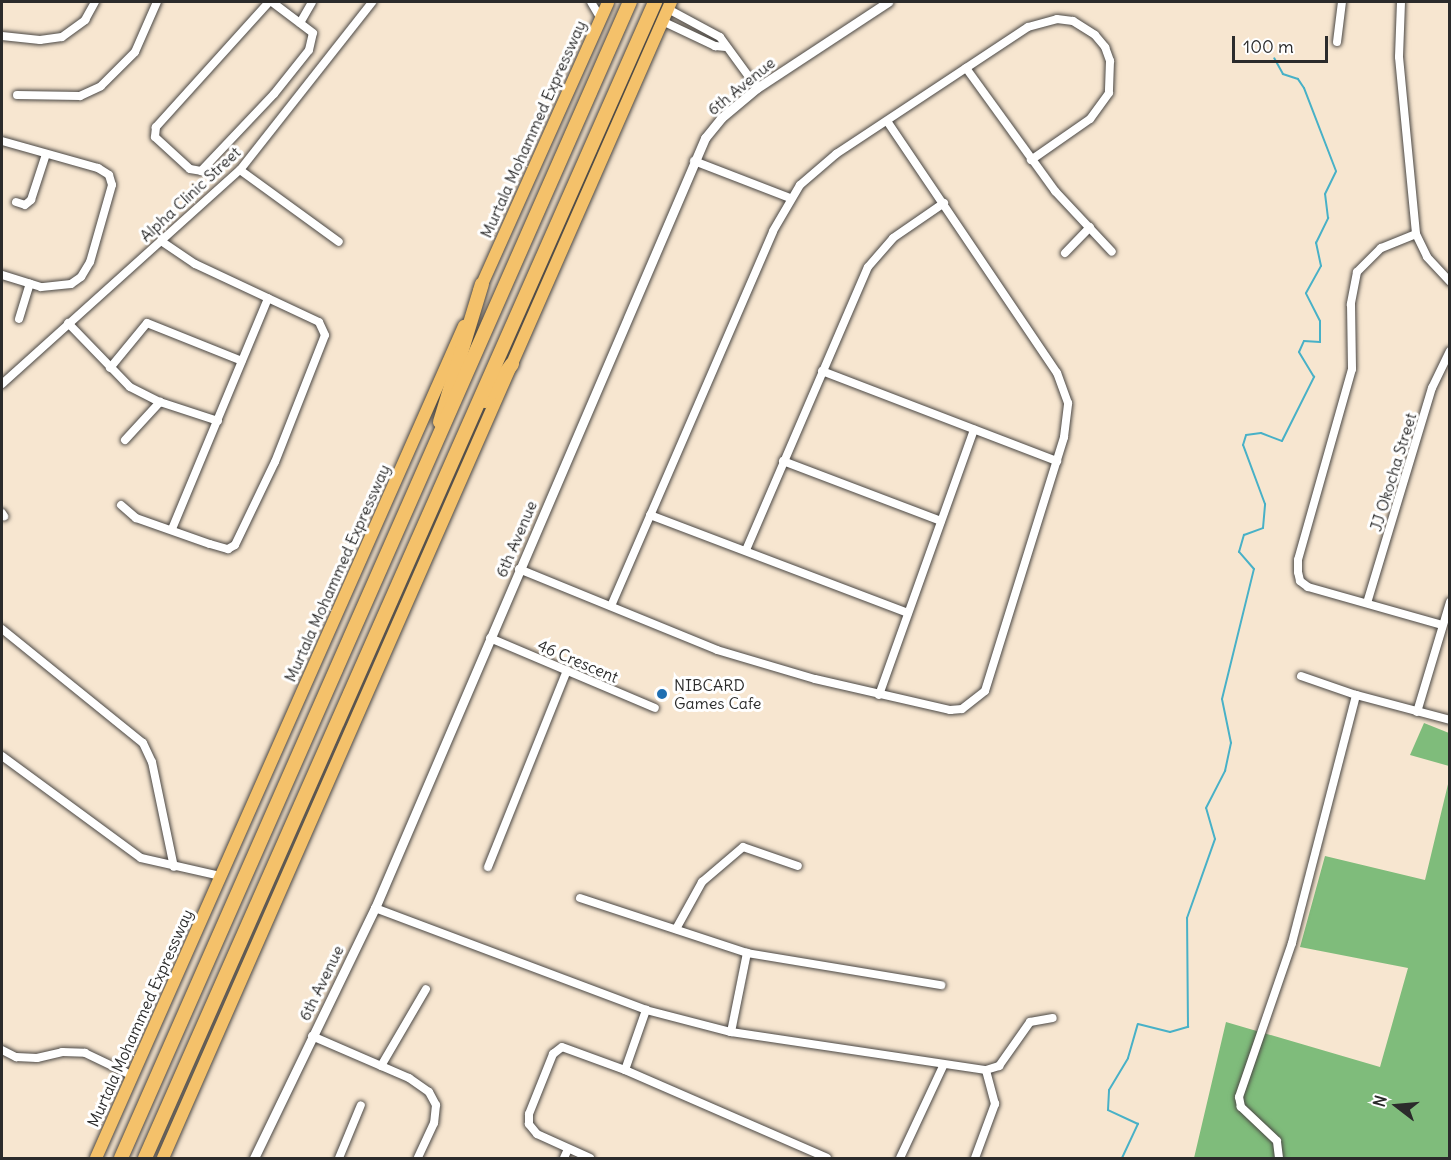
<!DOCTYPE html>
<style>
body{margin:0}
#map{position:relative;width:1451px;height:1160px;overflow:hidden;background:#f7e6d0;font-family:Delius,sans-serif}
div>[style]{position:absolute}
.forest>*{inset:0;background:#7fbc7b}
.stream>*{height:2px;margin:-1px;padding:0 1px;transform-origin:1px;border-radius:1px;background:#48b1c7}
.roads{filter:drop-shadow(0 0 2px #4a4744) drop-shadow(0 0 2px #4a4744)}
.minor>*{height:8px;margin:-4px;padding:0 4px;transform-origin:4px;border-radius:4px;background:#fff}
.tertiary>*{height:9px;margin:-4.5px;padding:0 4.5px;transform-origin:4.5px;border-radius:4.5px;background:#fff}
.trunk>*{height:12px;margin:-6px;padding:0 6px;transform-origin:6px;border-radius:6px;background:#f4c16a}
.motorway>*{height:14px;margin:-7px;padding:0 7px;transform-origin:7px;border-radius:7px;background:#f4c16a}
.dots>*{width:16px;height:16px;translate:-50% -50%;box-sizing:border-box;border:3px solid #fff;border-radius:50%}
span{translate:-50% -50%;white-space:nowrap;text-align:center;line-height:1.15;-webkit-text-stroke:6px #fff;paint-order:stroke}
.street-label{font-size:16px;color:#2b2b2b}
.poi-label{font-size:16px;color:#2b2b2b}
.left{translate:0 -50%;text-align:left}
.frame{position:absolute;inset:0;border:3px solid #2b2b2b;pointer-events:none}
.north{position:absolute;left:1367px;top:1076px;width:60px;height:60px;-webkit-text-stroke:4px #fff;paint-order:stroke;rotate:286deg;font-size:16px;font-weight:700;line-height:24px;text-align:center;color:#2b2b2b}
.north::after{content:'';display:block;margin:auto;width:21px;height:27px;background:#2b2b2b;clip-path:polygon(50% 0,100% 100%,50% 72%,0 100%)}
.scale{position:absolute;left:1232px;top:36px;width:96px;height:27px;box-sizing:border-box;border:3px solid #2b2b2b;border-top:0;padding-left:8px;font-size:18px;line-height:21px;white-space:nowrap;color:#2b2b2b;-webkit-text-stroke:4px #fff;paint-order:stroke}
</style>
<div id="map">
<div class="forest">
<i style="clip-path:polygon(1424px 723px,1449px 733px,1449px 766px,1410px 755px)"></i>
<i style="clip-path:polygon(1449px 780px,1449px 1158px,1194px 1158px,1226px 1022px,1380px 1067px,1408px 968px,1300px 947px,1325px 856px,1425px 880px)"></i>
</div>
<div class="stream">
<i style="left:1122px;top:1158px;width:38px;rotate:-65deg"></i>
<i style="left:1138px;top:1124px;width:33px;rotate:-155deg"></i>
<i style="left:1108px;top:1110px;width:20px;rotate:-87deg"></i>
<i style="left:1109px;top:1090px;width:37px;rotate:-59deg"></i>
<i style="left:1128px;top:1058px;width:35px;rotate:-74deg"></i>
<i style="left:1138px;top:1024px;width:33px;rotate:14deg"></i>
<i style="left:1170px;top:1032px;width:19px;rotate:-16deg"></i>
<i style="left:1188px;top:1027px;width:109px;rotate:-90.5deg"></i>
<i style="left:1187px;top:918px;width:84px;rotate:-70.5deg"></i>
<i style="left:1215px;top:839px;width:32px;rotate:-106deg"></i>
<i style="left:1206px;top:808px;width:42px;rotate:-62.8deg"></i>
<i style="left:1225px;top:771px;width:29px;rotate:-78deg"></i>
<i style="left:1231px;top:743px;width:45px;rotate:-101.6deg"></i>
<i style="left:1222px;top:699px;width:134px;rotate:-76.2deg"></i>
<i style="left:1254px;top:569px;width:23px;rotate:-131deg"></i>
<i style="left:1239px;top:552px;width:18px;rotate:-74deg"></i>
<i style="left:1244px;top:535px;width:20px;rotate:-20deg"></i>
<i style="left:1263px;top:528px;width:24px;rotate:-85deg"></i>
<i style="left:1265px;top:504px;width:63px;rotate:-110.4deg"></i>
<i style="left:1243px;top:445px;width:10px;rotate:-73deg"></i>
<i style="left:1246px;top:435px;width:15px;rotate:-8deg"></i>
<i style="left:1261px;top:433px;width:22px;rotate:21deg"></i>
<i style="left:1282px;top:441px;width:72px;rotate:-63.4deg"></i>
<i style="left:1314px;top:377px;width:29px;rotate:-121deg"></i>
<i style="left:1299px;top:352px;width:12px;rotate:-66deg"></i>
<i style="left:1304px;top:341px;width:16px;rotate:4deg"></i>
<i style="left:1320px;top:342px;width:21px;rotate:-90deg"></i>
<i style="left:1320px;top:321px;width:31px;rotate:-117deg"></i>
<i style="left:1306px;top:293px;width:31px;rotate:-61deg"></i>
<i style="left:1321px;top:266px;width:24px;rotate:-102deg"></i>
<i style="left:1316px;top:243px;width:28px;rotate:-64deg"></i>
<i style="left:1328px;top:218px;width:24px;rotate:-97deg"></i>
<i style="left:1325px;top:194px;width:25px;rotate:-64deg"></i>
<i style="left:1336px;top:171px;width:89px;rotate:-111.1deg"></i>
<i style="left:1304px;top:88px;width:11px;rotate:-124deg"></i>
<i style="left:1298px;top:79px;width:16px;rotate:-162deg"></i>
<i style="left:1283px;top:74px;width:18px;rotate:-119deg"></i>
</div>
<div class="roads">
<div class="minor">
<i style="left:269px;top:2px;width:169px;rotate:132.1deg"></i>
<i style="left:156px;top:127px;width:10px;rotate:96deg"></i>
<i style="left:155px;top:137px;width:47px;rotate:42.4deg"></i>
<i style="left:190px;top:169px;width:11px;rotate:10deg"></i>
<i style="left:201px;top:171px;width:106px;rotate:-46.5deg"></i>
<i style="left:274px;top:94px;width:56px;rotate:-51.5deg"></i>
<i style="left:309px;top:50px;width:17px;rotate:-77deg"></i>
<i style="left:313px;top:33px;width:51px;rotate:-142.9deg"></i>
<i style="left:591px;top:2px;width:17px;rotate:59deg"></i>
<i style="left:1401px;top:2px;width:55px;rotate:92.1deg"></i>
<i style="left:1399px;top:57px;width:178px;rotate:84.5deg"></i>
<i style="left:1416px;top:234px;width:25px;rotate:64deg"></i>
<i style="left:1427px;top:257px;width:34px;rotate:47deg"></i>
<i style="left:668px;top:9px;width:59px;rotate:28.3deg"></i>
<i style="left:720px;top:37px;width:63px;rotate:54deg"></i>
<i style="left:662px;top:21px;width:59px;rotate:25.3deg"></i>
<i style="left:715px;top:46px;width:11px;rotate:5deg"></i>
<i style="left:300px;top:23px;width:24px;rotate:-60deg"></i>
<i style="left:2px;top:36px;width:38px;rotate:6deg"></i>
<i style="left:40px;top:40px;width:22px;rotate:-8deg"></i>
<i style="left:62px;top:37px;width:29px;rotate:-36deg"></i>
<i style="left:85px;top:20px;width:21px;rotate:-61deg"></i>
<i style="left:1337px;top:42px;width:40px;rotate:-82.9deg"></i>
<i style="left:966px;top:68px;width:152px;rotate:54.1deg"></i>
<i style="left:1055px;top:191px;width:83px;rotate:46.9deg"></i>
<i style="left:17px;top:95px;width:63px;rotate:0.9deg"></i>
<i style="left:80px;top:96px;width:23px;rotate:-25deg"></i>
<i style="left:101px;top:86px;width:48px;rotate:-45deg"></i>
<i style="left:135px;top:52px;width:55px;rotate:-66.3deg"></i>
<i style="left:2px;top:141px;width:100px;rotate:15.7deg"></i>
<i style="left:98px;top:168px;width:13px;rotate:32deg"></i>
<i style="left:109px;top:175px;width:10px;rotate:73deg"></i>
<i style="left:112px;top:185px;width:80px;rotate:105.9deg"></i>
<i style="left:90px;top:262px;width:17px;rotate:121deg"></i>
<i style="left:81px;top:277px;width:12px;rotate:145deg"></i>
<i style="left:71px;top:284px;width:30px;rotate:174deg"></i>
<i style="left:41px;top:287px;width:41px;rotate:-162.9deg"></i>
<i style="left:694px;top:161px;width:103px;rotate:21.1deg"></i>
<i style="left:240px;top:170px;width:122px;rotate:36deg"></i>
<i style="left:16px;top:202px;width:9px;rotate:18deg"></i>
<i style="left:25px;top:205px;width:8px;rotate:-40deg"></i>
<i style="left:31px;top:200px;width:48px;rotate:-71.9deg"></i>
<i style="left:1416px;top:234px;width:38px;rotate:158deg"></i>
<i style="left:1381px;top:248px;width:34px;rotate:135deg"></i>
<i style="left:1357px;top:272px;width:33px;rotate:101deg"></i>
<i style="left:1351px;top:304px;width:65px;rotate:89.1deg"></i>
<i style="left:1352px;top:369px;width:198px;rotate:105.8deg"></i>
<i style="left:1298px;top:560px;width:12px;rotate:90deg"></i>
<i style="left:1298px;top:572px;width:9px;rotate:77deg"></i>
<i style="left:1300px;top:581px;width:10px;rotate:37deg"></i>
<i style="left:1308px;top:587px;width:139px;rotate:15.8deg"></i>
<i style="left:1065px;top:253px;width:36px;rotate:-46deg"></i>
<i style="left:19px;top:319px;width:37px;rotate:-73deg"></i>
<i style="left:68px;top:323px;width:89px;rotate:45.9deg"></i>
<i style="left:130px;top:387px;width:34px;rotate:27deg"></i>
<i style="left:160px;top:402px;width:61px;rotate:18.1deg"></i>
<i style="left:110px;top:368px;width:58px;rotate:-50.6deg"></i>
<i style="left:147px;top:323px;width:102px;rotate:21.8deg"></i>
<i style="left:822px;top:371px;width:252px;rotate:21deg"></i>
<i style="left:2px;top:384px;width:320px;rotate:-42deg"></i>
<i style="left:240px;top:170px;width:214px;rotate:-51.8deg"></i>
<i style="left:125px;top:440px;width:52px;rotate:-47.4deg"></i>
<i style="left:783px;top:461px;width:169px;rotate:20.8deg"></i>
<i style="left:121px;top:505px;width:20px;rotate:41deg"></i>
<i style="left:136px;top:518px;width:78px;rotate:19.4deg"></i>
<i style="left:210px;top:544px;width:19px;rotate:16deg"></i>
<i style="left:228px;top:549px;width:8px;rotate:-30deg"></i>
<i style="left:235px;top:545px;width:92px;rotate:-64.3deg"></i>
<i style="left:275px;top:462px;width:136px;rotate:-68.5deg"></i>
<i style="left:325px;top:335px;width:14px;rotate:-115deg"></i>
<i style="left:319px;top:322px;width:137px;rotate:-154.9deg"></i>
<i style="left:195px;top:264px;width:41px;rotate:-145.9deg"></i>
<i style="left:2px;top:513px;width:4px;rotate:56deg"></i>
<i style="left:650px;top:515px;width:276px;rotate:20.8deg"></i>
<i style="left:172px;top:529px;width:250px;rotate:-67.4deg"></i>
<i style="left:746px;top:550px;width:308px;rotate:-66.7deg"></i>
<i style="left:868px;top:267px;width:38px;rotate:-49deg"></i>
<i style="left:893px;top:238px;width:62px;rotate:-34.5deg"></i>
<i style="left:519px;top:569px;width:214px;rotate:22.2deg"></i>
<i style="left:717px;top:650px;width:102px;rotate:16.5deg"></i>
<i style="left:815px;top:679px;width:139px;rotate:12.9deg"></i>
<i style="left:950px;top:710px;width:12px;rotate:-5deg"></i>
<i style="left:962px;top:709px;width:29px;rotate:-38deg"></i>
<i style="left:985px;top:691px;width:266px;rotate:-72.7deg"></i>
<i style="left:1064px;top:437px;width:34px;rotate:-83deg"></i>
<i style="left:1068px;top:403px;width:32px;rotate:-110deg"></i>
<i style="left:1057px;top:373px;width:304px;rotate:-124deg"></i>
<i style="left:1367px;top:603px;width:225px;rotate:-73.2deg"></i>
<i style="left:1432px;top:388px;width:41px;rotate:-64.1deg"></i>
<i style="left:611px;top:606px;width:408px;rotate:-66.6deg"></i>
<i style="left:773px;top:231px;width:53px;rotate:-59.6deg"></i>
<i style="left:800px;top:185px;width:48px;rotate:-40.7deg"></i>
<i style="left:836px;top:154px;width:230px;rotate:-33.5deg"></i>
<i style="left:1028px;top:27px;width:30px;rotate:-15deg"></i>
<i style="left:1057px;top:19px;width:16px;rotate:7deg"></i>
<i style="left:1073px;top:21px;width:26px;rotate:32deg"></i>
<i style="left:1095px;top:35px;width:16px;rotate:50deg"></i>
<i style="left:1105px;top:47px;width:15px;rotate:70deg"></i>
<i style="left:1110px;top:61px;width:32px;rotate:92deg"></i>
<i style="left:1109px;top:93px;width:32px;rotate:126deg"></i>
<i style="left:1090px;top:119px;width:72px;rotate:145.2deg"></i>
<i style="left:2px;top:629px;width:181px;rotate:39deg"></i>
<i style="left:143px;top:743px;width:21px;rotate:65deg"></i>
<i style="left:152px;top:762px;width:107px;rotate:78.2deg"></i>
<i style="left:490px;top:638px;width:179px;rotate:23deg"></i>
<i style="left:1301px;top:676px;width:58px;rotate:19.1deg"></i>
<i style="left:879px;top:695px;width:282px;rotate:-70.3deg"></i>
<i style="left:1417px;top:712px;width:115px;rotate:-73.3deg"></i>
<i style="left:2px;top:756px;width:172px;rotate:36.3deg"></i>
<i style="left:141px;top:858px;width:82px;rotate:12.7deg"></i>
<i style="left:488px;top:867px;width:212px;rotate:-68.1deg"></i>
<i style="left:580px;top:898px;width:176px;rotate:18.2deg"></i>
<i style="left:747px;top:953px;width:197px;rotate:9.4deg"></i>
<i style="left:375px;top:908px;width:290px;rotate:20.6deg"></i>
<i style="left:646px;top:1010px;width:88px;rotate:14.5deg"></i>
<i style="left:731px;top:1032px;width:258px;rotate:8.5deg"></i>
<i style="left:986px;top:1070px;width:14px;rotate:-17deg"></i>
<i style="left:999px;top:1066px;width:54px;rotate:-54.8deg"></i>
<i style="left:1030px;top:1022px;width:23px;rotate:-10deg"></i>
<i style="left:676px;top:929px;width:54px;rotate:-61deg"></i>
<i style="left:702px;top:882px;width:54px;rotate:-40.5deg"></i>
<i style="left:743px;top:847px;width:58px;rotate:19.1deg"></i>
<i style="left:731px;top:1032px;width:81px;rotate:-78.6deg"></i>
<i style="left:312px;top:1036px;width:106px;rotate:23.4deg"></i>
<i style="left:409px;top:1078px;width:24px;rotate:35deg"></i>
<i style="left:429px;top:1092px;width:15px;rotate:62deg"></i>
<i style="left:436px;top:1105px;width:18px;rotate:96deg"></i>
<i style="left:434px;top:1123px;width:38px;rotate:115deg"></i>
<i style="left:2px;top:1050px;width:16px;rotate:27deg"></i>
<i style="left:16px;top:1057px;width:21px;rotate:3deg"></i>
<i style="left:37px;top:1058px;width:26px;rotate:-13deg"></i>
<i style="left:62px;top:1052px;width:23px;rotate:2deg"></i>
<i style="left:85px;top:1053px;width:53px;rotate:25.6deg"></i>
<i style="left:381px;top:1066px;width:89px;rotate:-59.7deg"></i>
<i style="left:625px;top:1070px;width:64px;rotate:-70.7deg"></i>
<i style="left:339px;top:1158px;width:57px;rotate:-67.5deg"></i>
<i style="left:564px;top:1158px;width:10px;rotate:-66deg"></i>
<i style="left:590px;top:1158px;width:58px;rotate:-155.6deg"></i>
<i style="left:537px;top:1134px;width:13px;rotate:-129deg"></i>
<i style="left:529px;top:1124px;width:10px;rotate:-90deg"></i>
<i style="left:529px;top:1114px;width:65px;rotate:-68.2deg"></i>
<i style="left:553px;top:1054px;width:11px;rotate:-38deg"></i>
<i style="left:562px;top:1047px;width:67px;rotate:20.1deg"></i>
<i style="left:625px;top:1070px;width:220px;rotate:23.5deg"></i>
<i style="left:900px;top:1158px;width:102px;rotate:-64.9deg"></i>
<i style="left:975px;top:1158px;width:58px;rotate:-69.7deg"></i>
<i style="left:995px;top:1104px;width:35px;rotate:-105deg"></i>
<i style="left:1279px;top:1158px;width:17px;rotate:-97deg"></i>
<i style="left:1277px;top:1141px;width:50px;rotate:-136.6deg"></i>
<i style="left:1241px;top:1107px;width:10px;rotate:-101deg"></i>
<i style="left:1239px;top:1097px;width:163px;rotate:-71deg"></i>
<i style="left:1292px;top:943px;width:256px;rotate:-75.5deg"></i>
<i style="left:1356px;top:695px;width:97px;rotate:14.9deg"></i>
</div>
<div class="tertiary">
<i style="left:254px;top:1158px;width:278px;rotate:-64.2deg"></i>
<i style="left:375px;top:908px;width:838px;rotate:-66.8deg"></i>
<i style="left:705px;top:138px;width:26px;rotate:-51deg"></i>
<i style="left:721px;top:118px;width:47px;rotate:-39.8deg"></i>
<i style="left:757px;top:88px;width:157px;rotate:-33.3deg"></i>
</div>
<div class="trunk">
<i style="left:479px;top:291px;width:316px;rotate:-65.9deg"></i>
<i style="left:96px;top:1158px;width:910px;rotate:-66.14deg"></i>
<i style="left:163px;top:1158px;width:1263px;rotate:-66.28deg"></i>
</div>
<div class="motorway">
<i style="left:485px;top:401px;width:46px;rotate:-53.9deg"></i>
<i style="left:440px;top:422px;width:144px;rotate:-73.1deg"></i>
<i style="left:121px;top:1158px;width:1263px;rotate:-66.24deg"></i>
<i style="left:145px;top:1158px;width:1264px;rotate:-66.19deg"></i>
</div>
</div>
<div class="dots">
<i style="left:662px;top:694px;background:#1f6fb2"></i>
</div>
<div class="street-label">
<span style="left:741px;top:86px;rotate:-39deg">6th Avenue</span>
<span style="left:533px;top:129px;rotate:-66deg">Murtala Mohammed Expressway</span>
<span style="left:190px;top:194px;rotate:-43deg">Alpha Clinic Street</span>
<span style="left:1393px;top:472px;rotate:-73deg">JJ Okocha Street</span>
<span style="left:516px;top:539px;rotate:-67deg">6th Avenue</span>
<span style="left:337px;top:573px;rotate:-66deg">Murtala Mohammed Expressway</span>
<span style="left:578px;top:661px;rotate:23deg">46 Crescent</span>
<span style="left:321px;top:983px;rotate:-64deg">6th Avenue</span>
<span style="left:140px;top:1018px;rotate:-66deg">Murtala Mohammed Expressway</span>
</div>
<div class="poi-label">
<span class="left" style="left:674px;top:694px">NIBCARD<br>Games Cafe</span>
</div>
<div class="frame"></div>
<div class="north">N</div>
<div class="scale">100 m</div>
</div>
